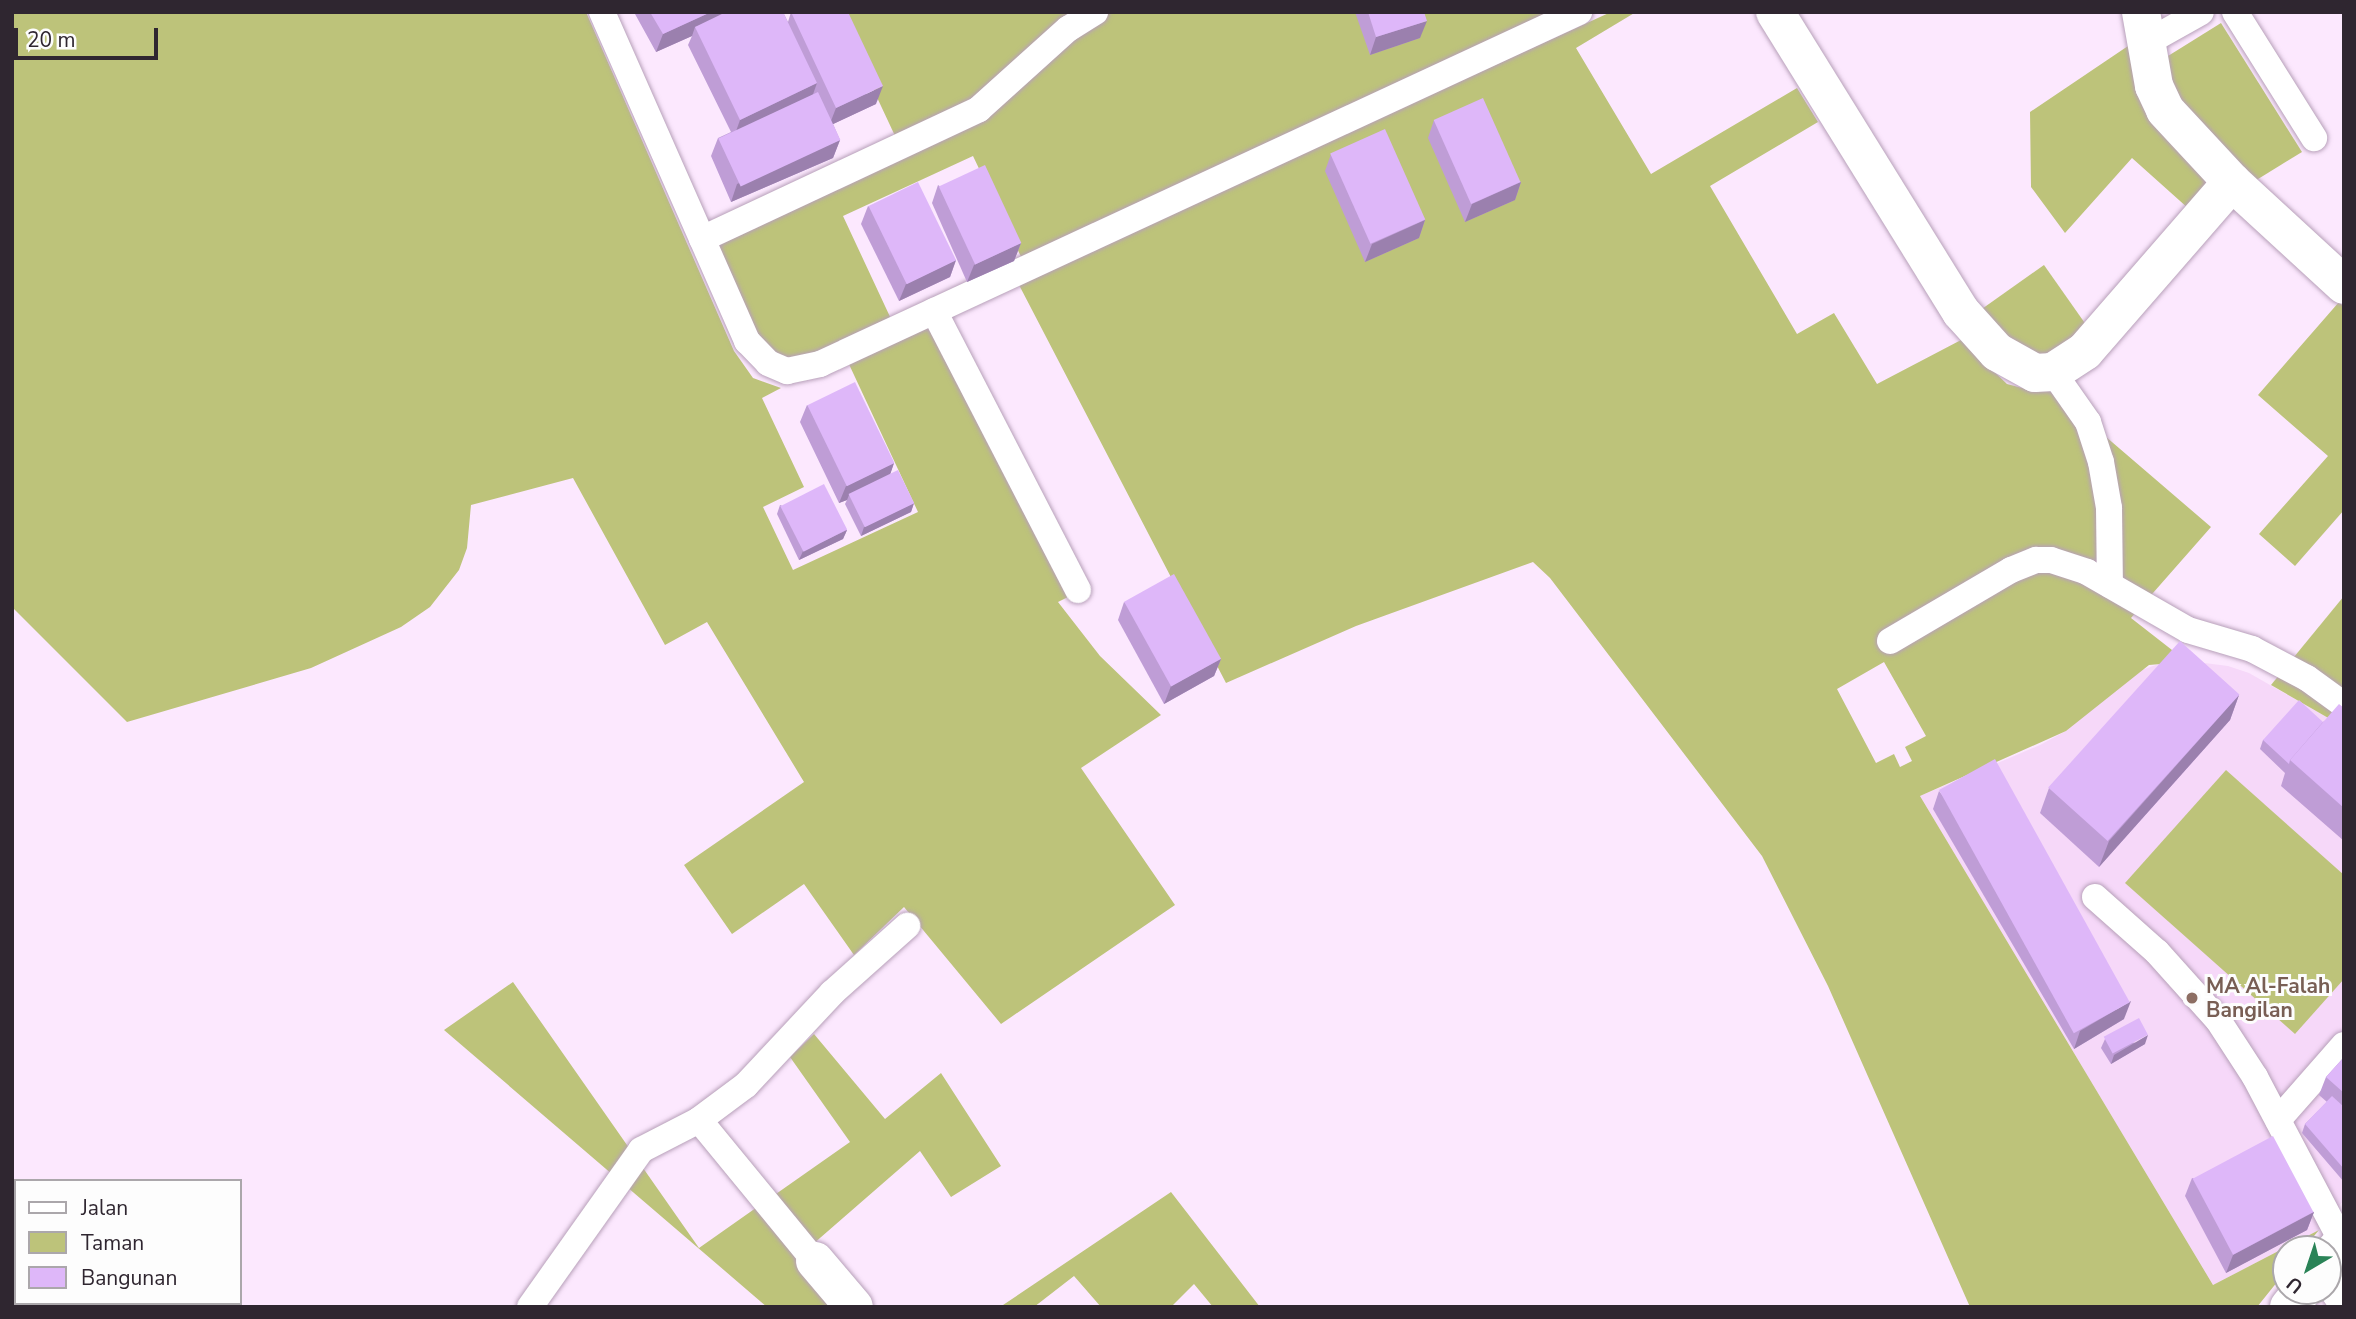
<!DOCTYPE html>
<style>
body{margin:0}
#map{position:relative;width:2356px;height:1319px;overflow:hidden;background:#fce8fe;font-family:"Nunito Sans",sans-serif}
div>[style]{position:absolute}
.built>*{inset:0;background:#f6d8f9}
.green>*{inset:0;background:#bdc37a}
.roads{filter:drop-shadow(0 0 2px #b7a0b9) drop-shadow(0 0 2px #b7a0b9)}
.service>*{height:26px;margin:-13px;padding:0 13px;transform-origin:13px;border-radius:13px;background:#fff}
.minor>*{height:38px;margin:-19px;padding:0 19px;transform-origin:19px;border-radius:19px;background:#fff}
.wall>*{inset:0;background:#bf9dd6}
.shaded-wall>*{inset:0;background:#9b80ae}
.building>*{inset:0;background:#deb7f9;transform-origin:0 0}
.dots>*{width:19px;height:19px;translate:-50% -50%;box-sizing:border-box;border:4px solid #fdfdfd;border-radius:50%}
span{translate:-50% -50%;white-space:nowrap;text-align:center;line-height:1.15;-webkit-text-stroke:6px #fdfdfd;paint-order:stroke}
.education-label{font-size:21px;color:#785e54;font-weight:700}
.left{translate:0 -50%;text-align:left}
.frame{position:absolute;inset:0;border:14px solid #2f2630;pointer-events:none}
.legend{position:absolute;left:14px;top:1179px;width:228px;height:126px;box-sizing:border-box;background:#fdfdfd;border:2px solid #aba7ab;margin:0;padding:9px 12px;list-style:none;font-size:21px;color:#2f2630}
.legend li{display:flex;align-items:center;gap:14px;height:35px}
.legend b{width:35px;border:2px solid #aba7ab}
.north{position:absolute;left:2272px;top:1235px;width:70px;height:70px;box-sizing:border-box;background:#fdfdfd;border:2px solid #aba7ab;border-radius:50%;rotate:219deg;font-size:19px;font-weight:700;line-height:28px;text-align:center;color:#2f2630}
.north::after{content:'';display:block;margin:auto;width:24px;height:32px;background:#2a8357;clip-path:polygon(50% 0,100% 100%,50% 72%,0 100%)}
.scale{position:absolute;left:14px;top:28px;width:144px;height:32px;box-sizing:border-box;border:4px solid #2f2630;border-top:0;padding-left:9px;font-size:21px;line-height:24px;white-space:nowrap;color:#2f2630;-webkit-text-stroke:5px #fdfdfd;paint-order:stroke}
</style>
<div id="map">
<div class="built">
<i style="clip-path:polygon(2173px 659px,2228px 666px,2249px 673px,2344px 727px,2344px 1200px,2319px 1230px,2213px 1285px,1920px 796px,2040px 745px,2066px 731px,2133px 673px)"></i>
</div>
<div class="green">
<i style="clip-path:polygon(12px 12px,586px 12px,734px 351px,753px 378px,781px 388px,762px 398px,804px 487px,763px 507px,793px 570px,918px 512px,847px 360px,948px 314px,1088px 587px,1058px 602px,1100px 656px,1161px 715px,1081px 768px,1175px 905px,1001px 1024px,904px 907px,854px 955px,804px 884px,732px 934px,684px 865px,804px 782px,707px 622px,665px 645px,573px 478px,471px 505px,467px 548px,459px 570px,430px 607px,401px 627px,311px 668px,127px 722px,12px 607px)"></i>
<i style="clip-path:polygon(837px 12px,1549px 12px,1023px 261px,973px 156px,843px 216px,892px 321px,796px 362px,765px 350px,706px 227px,896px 138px)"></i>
<i style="clip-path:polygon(evenodd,1611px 12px,1636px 12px,1576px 48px,1651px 174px,1797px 88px,1818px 122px,1710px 186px,1797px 334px,1834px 313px,1877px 384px,1961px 340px,2007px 384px,2026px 389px,2049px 388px,2211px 527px,2131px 618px,2172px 650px,2196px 661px,2149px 665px,2066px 731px,1920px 796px,2213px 1285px,2319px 1230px,2303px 1249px,2286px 1249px,2286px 1271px,2257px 1307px,1970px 1307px,1828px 986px,1762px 856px,1550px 578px,1533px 562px,1356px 626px,1226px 683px,1018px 283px,1611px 12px,1884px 662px,1926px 736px,1905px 747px,1912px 761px,1900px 767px,1894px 754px,1876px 763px,1837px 689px,1884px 662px)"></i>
<i style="clip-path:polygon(2221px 23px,2302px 152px,2250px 184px,2198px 135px,2160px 61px)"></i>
<i style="clip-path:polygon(2128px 46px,2150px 118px,2211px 182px,2189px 209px,2132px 158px,2065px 233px,2031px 187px,2030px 112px)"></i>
<i style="clip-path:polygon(2044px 265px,2089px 329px,2071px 345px,2042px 355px,2025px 352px,1979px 311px)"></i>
<i style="clip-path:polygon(2339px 302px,2344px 307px,2344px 510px,2295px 566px,2259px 534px,2328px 456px,2258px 395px)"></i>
<i style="clip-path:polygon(2344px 596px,2344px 727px,2271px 685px)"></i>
<i style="clip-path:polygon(2226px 770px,2344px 875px,2344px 979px,2295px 1034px,2125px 883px)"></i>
<i style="clip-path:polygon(513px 982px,699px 1248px,850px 1142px,790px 1057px,814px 1034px,885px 1119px,941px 1073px,1001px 1166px,951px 1197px,920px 1151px,797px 1258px,834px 1307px,767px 1307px,444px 1030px)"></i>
<i style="clip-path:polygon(1171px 1192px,1260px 1307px,1213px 1307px,1194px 1284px,1171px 1307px,1101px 1307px,1074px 1276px,1034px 1307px,1000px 1307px)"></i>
</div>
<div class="roads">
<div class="service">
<i style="left:602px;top:12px;width:360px;rotate:66.2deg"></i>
<i style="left:747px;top:341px;width:30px;rotate:46deg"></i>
<i style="left:768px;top:363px;width:21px;rotate:23deg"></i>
<i style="left:787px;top:371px;width:34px;rotate:-12deg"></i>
<i style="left:820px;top:364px;width:837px;rotate:-24.88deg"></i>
<i style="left:2235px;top:12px;width:149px;rotate:57.9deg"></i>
<i style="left:2146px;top:43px;width:63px;rotate:-29.4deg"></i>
<i style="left:702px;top:239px;width:306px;rotate:-25.1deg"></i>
<i style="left:979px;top:109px;width:120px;rotate:-42deg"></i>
<i style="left:1068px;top:29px;width:32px;rotate:-32deg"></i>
<i style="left:934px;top:311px;width:314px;rotate:62.7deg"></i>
<i style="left:2053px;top:372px;width:61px;rotate:55deg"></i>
<i style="left:2088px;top:422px;width:42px;rotate:72deg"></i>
<i style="left:2101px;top:462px;width:47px;rotate:80.1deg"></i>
<i style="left:2109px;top:508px;width:77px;rotate:89.3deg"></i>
<i style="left:1890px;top:641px;width:140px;rotate:-30.4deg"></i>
<i style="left:2011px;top:570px;width:27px;rotate:-22deg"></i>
<i style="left:2036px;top:560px;width:15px"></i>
<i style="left:2051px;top:560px;width:38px;rotate:18deg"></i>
<i style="left:2087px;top:572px;width:116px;rotate:29.9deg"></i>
<i style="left:2188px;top:630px;width:67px;rotate:16.5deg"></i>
<i style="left:2252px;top:649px;width:62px;rotate:27.8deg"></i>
<i style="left:2307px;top:678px;width:46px;rotate:36.1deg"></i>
<i style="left:2095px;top:897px;width:83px;rotate:41.6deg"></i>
<i style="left:2157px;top:952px;width:91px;rotate:48.1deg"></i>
<i style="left:2218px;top:1020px;width:68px;rotate:57deg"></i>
<i style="left:2255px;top:1077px;width:187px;rotate:62.2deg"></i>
<i style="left:699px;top:1120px;width:183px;rotate:50.6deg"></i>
<i style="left:2278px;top:1120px;width:100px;rotate:-48.7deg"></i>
<i style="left:530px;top:1307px;width:192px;rotate:-54.7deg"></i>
<i style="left:641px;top:1150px;width:65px;rotate:-27.3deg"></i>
<i style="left:699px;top:1120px;width:59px;rotate:-36.7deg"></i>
<i style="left:746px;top:1085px;width:126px;rotate:-46.9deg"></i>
<i style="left:832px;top:993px;width:101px;rotate:-41.8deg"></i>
</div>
<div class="minor">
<i style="left:1775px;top:12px;width:353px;rotate:58.2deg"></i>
<i style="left:1961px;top:312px;width:54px;rotate:48deg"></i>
<i style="left:1997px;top:352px;width:43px;rotate:28.9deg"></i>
<i style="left:2035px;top:373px;width:18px;rotate:-3deg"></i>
<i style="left:2053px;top:372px;width:38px;rotate:-33deg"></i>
<i style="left:2085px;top:351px;width:224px;rotate:-49deg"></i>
<i style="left:2141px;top:12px;width:75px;rotate:80deg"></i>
<i style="left:2154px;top:86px;width:26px;rotate:65deg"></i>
<i style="left:2165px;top:110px;width:98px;rotate:47.1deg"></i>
<i style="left:2232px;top:182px;width:152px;rotate:42.6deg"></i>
<i style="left:2328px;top:1259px;width:25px;rotate:-50deg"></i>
<i style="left:815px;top:1261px;width:60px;rotate:49.7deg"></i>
<i style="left:2328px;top:1274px;width:28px;rotate:55deg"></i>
<i style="left:2289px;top:1307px;width:21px;rotate:-51deg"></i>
</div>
</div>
<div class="wall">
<i style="clip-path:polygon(635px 12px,783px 12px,788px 22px,791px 12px,876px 104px,833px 124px,840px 140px,833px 158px,731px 202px,711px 156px,718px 138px,731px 132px,688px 45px,692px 36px,656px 52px,635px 14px)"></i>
<i style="clip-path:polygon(1355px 12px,1424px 12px,1420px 38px,1370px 55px)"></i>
<i style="clip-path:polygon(1434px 120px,1521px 182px,1515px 200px,1465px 222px,1428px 138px)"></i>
<i style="clip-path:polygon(1331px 154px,1425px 220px,1419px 238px,1365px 262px,1325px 171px)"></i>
<i style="clip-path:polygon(938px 185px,1021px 243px,1014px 261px,967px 282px,932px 203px)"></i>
<i style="clip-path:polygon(868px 206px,956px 260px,950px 277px,899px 301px,861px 224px)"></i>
<i style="clip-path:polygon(807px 405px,894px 463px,890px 474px,914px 503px,911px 512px,861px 536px,845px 504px,847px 500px,839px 503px,800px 422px)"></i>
<i style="clip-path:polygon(780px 505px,847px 530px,843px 539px,799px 560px,777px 514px)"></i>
<i style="clip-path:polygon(1124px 602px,1221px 659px,1214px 676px,1164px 704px,1118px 620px)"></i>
<i style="clip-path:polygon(2239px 695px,2230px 720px,2099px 867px,2040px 813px,2049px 788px)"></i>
<i style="clip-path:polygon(2344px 708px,2344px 841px,2281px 786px,2285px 773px,2260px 749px,2263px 740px,2323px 722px)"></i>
<i style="clip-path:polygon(1939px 791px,2124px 1019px,2074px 1049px,1933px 809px)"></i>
<i style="clip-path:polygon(2105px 1039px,2145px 1044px,2111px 1064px,2101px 1048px)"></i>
<i style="clip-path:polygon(2344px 1057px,2344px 1182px,2302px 1133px,2305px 1124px,2327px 1102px,2319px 1095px,2326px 1077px)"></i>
<i style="clip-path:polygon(2192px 1178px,2314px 1212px,2307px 1230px,2226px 1273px,2185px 1196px)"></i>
</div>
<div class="shaded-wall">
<i style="clip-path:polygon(711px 12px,743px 12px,695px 27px,692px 36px,656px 52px,663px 34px)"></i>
<i style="clip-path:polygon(1427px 21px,1420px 38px,1370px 55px,1376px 37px)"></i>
<i style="clip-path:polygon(817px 83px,811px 100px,734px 137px,740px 120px)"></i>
<i style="clip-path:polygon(883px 86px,876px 104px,829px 126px,836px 108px)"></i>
<i style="clip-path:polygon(840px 140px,833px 158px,731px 202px,737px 184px)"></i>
<i style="clip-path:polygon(1521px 182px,1515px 200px,1465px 222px,1472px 204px)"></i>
<i style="clip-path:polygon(1425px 220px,1419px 238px,1365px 262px,1372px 244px)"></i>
<i style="clip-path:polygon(1021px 243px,1014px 261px,967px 282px,974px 265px)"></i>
<i style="clip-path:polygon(956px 260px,950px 277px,899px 301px,906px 284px)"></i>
<i style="clip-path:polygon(894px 463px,888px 481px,849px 495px,847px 500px,839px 503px,846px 486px)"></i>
<i style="clip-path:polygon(914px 503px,911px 512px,861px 536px,864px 527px)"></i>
<i style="clip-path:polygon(847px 530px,843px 539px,799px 560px,803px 551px)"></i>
<i style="clip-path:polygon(1221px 659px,1214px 676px,1164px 704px,1171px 686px)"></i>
<i style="clip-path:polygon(2239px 695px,2230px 720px,2099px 867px,2109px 841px)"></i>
<i style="clip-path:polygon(2131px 1001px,2124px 1019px,2074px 1049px,2080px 1031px)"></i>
<i style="clip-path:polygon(2148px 1035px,2145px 1044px,2111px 1064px,2114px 1055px)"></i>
<i style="clip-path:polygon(2314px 1212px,2307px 1230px,2226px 1273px,2233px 1255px)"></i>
</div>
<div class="building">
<i style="clip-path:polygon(650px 12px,711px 12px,663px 34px)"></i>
<i style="clip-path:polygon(726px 12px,783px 12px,817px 83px,740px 120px,695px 27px)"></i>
<i style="clip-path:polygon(791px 12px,848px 12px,883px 86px,836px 108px)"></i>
<i style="clip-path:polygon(1368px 12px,1424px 12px,1427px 21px,1376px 37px)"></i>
<i style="left:818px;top:92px;width:53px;height:110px;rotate:65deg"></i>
<i style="left:1483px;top:98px;width:92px;height:54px;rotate:66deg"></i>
<i style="left:1385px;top:129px;width:99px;height:60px;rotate:66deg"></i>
<i style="left:985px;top:165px;width:86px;height:51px;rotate:65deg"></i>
<i style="left:918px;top:182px;width:87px;height:55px;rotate:64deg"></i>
<i style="left:855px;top:382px;width:90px;height:53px;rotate:64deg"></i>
<i style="left:898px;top:470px;width:37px;height:55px;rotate:64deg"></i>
<i style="left:824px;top:484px;width:51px;height:49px;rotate:63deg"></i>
<i style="left:1174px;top:574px;width:97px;height:57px;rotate:61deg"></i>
<i style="left:2180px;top:641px;width:80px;height:197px;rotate:42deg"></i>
<i style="clip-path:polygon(2299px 700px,2323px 722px,2290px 760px,2289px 764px,2263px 740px)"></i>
<i style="clip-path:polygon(2339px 704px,2344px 708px,2344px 808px,2290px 760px)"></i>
<i style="left:1995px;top:759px;width:278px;height:64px;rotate:61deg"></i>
<i style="left:2139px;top:1018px;width:19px;height:40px;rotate:62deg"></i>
<i style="clip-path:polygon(2344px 1057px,2344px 1093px,2326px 1077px)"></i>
<i style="clip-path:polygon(2332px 1096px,2344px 1107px,2344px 1169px,2305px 1124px)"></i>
<i style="left:2273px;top:1136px;width:86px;height:91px;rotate:62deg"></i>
</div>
<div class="dots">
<i style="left:2192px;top:998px;background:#8d6e63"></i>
</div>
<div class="education-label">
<span class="left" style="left:2206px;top:998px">MA Al-Falah<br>Bangilan</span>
</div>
<div class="frame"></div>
<ul class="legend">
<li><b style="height:9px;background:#fff"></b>Jalan</li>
<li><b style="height:19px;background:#bdc37a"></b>Taman</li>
<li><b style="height:19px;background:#deb7f9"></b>Bangunan</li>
</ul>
<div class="north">U</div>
<div class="scale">20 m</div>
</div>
